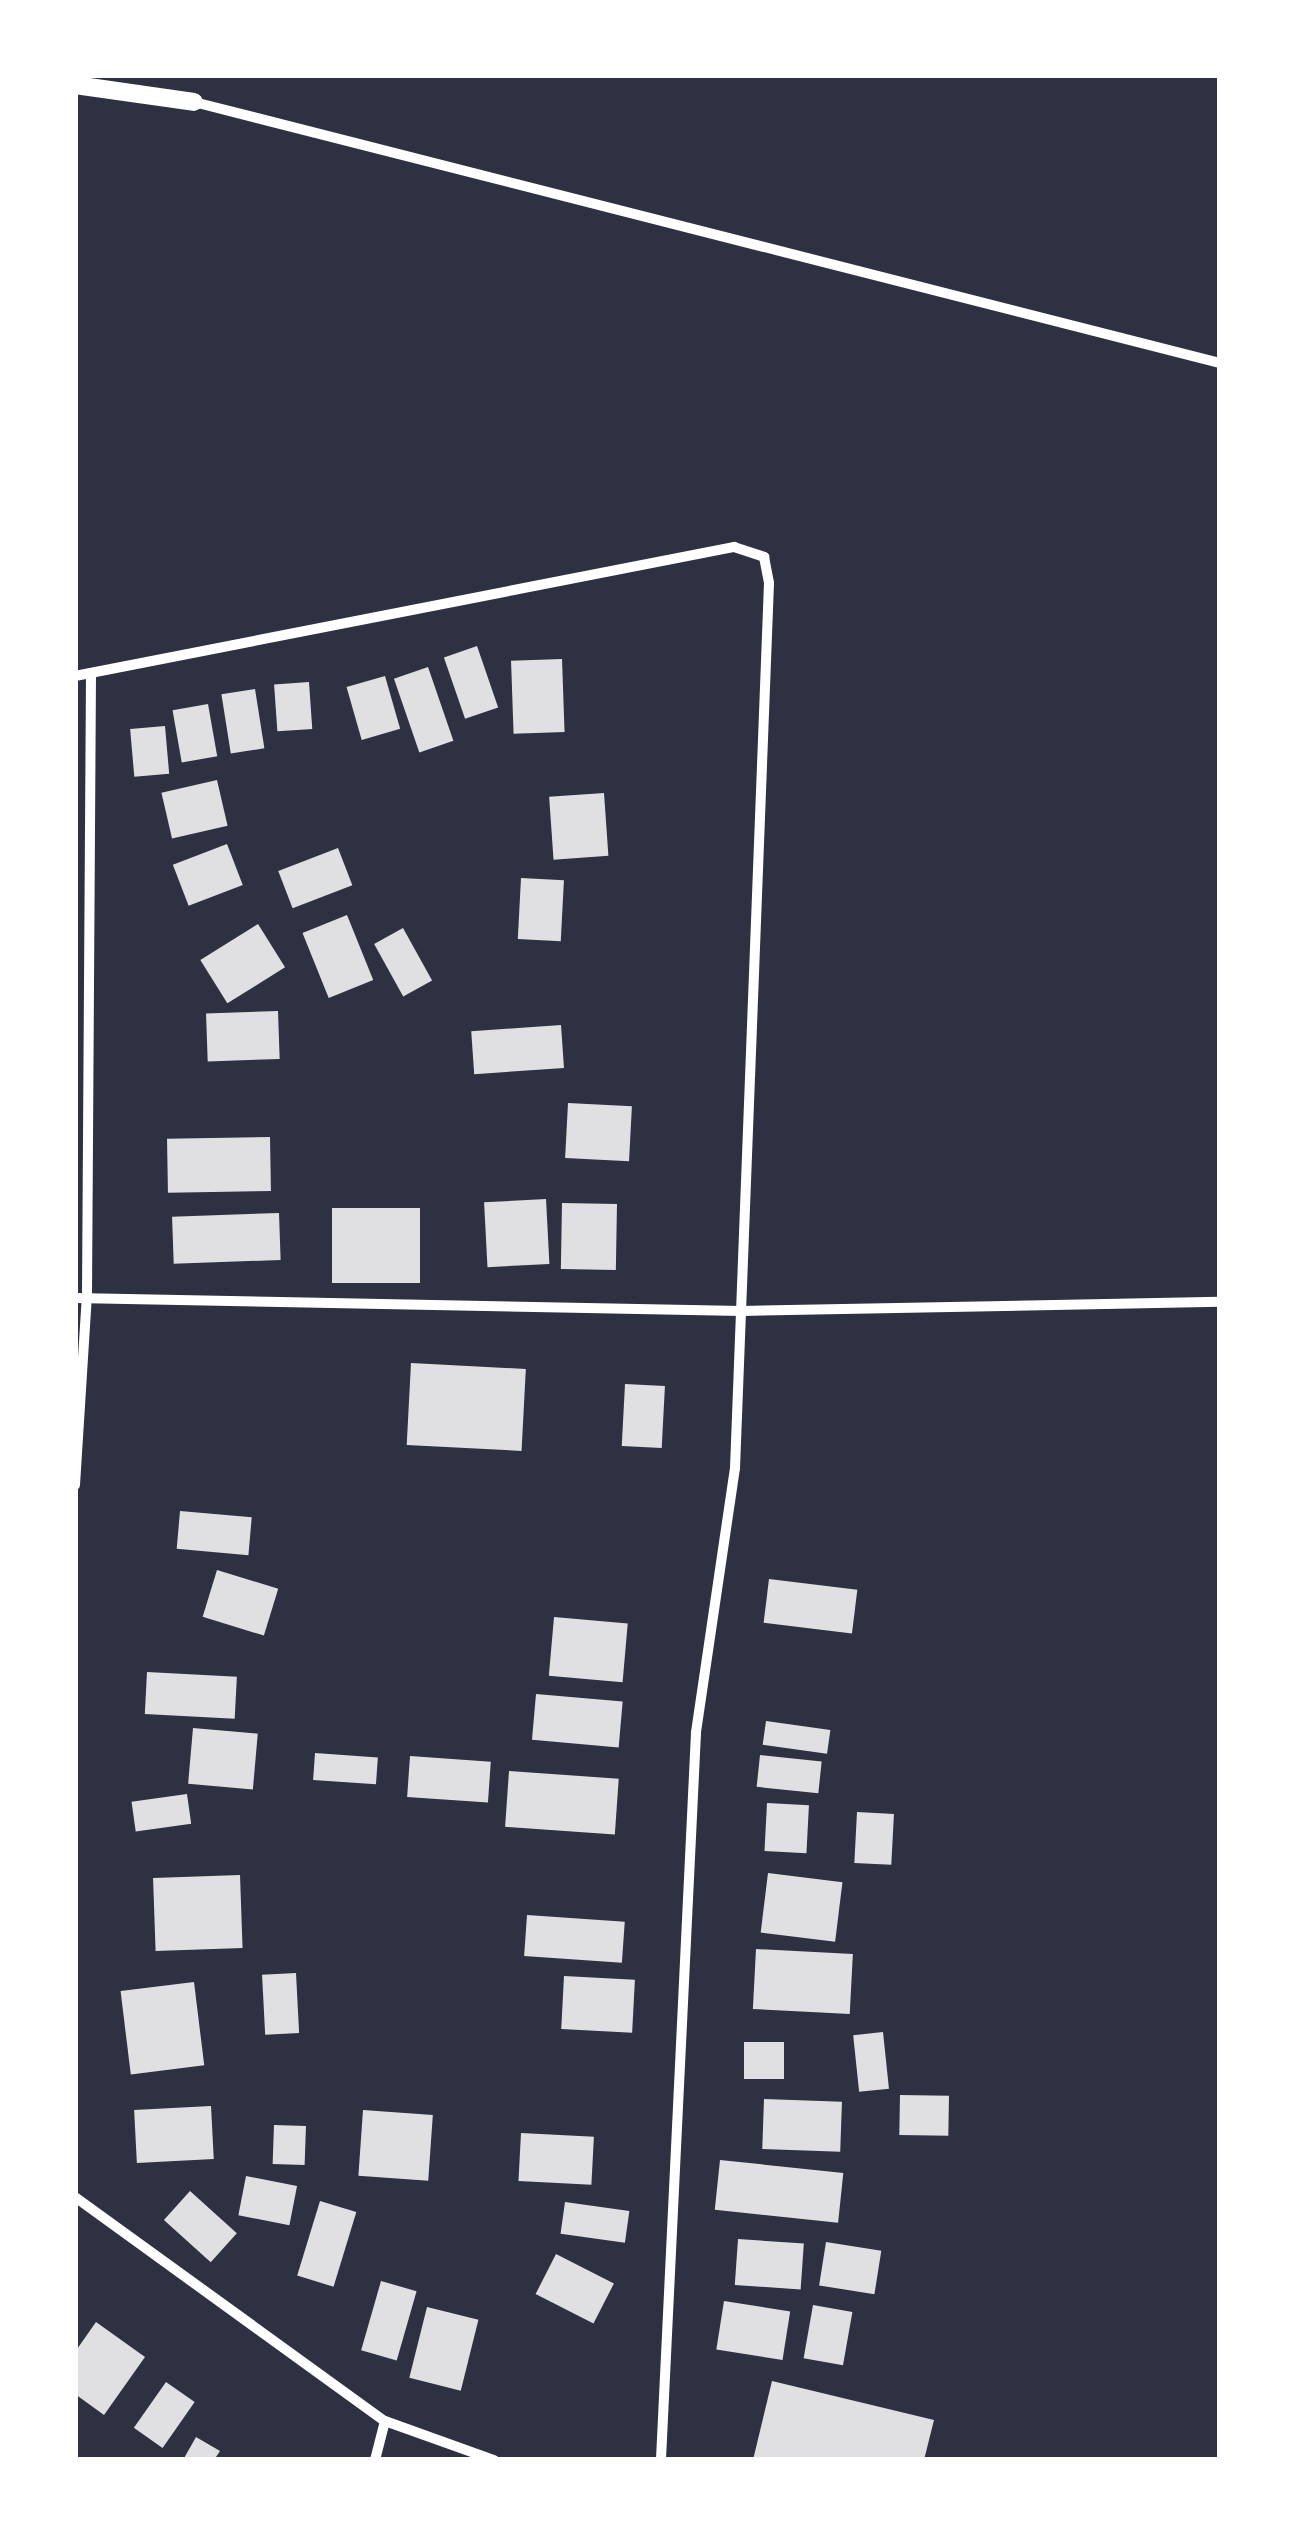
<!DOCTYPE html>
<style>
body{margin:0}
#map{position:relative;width:1295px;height:2535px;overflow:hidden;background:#2d3142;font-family:"Libre Baskerville",serif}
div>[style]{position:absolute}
.building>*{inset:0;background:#e0e0e3;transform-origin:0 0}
.minor>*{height:10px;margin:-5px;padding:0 5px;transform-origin:5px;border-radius:5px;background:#fff}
.tertiary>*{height:18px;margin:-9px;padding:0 9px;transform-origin:9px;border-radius:9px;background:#fff}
span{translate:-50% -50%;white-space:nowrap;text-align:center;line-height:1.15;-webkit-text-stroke:9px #fff;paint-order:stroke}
.frame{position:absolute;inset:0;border:78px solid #fff;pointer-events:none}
</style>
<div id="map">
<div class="building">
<i style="left:477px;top:646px;width:65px;height:35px;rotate:71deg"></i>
<i style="left:562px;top:659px;width:73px;height:51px;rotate:88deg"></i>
<i style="left:428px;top:667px;width:78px;height:36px;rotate:71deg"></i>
<i style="left:385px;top:676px;width:55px;height:40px;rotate:74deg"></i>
<i style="left:309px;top:682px;width:47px;height:35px;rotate:86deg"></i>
<i style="left:255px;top:689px;width:60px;height:34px;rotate:81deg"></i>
<i style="left:208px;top:704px;width:53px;height:36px;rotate:80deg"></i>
<i style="left:165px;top:726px;width:48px;height:35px;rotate:85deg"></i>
<i style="left:217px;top:780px;width:47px;height:57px;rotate:77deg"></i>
<i style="left:604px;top:793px;width:63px;height:55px;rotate:86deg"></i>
<i style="left:227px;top:844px;width:44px;height:58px;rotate:69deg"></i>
<i style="left:338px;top:848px;width:40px;height:64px;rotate:69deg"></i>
<i style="left:521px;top:878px;width:43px;height:61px;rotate:3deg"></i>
<i style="left:347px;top:915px;width:70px;height:48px;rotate:68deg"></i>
<i style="left:258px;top:924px;width:51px;height:68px;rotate:58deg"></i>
<i style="left:403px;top:928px;width:60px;height:33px;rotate:61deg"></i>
<i style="left:278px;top:1011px;width:48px;height:72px;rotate:88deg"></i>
<i style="left:561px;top:1025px;width:43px;height:90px;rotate:86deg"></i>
<i style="left:568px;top:1103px;width:64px;height:55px;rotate:3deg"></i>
<i style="left:270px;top:1137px;width:54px;height:103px;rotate:89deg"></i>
<i style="left:546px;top:1199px;width:65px;height:62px;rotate:87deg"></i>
<i style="left:562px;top:1203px;width:55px;height:66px;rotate:1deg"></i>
<i style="left:332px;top:1208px;width:88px;height:75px"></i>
<i style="left:279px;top:1213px;width:47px;height:107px;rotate:88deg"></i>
<i style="left:411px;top:1363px;width:115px;height:82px;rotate:3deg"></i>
<i style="left:625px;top:1384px;width:40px;height:62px;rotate:3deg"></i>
<i style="left:180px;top:1511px;width:72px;height:38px;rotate:5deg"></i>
<i style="left:217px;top:1570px;width:64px;height:49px;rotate:17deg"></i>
<i style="left:769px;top:1579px;width:89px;height:44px;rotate:7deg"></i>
<i style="left:554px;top:1617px;width:74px;height:59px;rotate:5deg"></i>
<i style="left:147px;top:1672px;width:90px;height:42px;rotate:3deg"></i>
<i style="left:536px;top:1694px;width:87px;height:46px;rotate:5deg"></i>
<i style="left:766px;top:1721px;width:65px;height:24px;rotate:8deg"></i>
<i style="left:193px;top:1728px;width:65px;height:56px;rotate:5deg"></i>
<i style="left:315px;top:1753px;width:63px;height:27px;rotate:4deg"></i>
<i style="left:760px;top:1755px;width:62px;height:32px;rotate:6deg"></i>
<i style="left:410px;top:1756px;width:81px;height:41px;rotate:4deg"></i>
<i style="left:509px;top:1771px;width:110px;height:56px;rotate:4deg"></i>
<i style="left:187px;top:1794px;width:30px;height:56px;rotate:82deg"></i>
<i style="left:767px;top:1803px;width:42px;height:48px;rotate:3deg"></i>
<i style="left:857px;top:1812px;width:37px;height:51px;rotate:3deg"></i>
<i style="left:768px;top:1873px;width:75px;height:60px;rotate:7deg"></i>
<i style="left:240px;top:1875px;width:73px;height:87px;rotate:88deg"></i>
<i style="left:527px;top:1915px;width:98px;height:41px;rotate:4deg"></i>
<i style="left:756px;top:1949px;width:97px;height:60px;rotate:3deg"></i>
<i style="left:296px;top:1973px;width:60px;height:34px;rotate:87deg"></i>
<i style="left:564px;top:1976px;width:71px;height:53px;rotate:3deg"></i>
<i style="left:194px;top:1982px;width:84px;height:74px;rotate:83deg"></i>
<i style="left:883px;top:2032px;width:57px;height:30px;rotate:84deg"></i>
<i style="left:784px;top:2042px;width:37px;height:40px;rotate:90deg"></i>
<i style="left:900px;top:2095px;width:49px;height:40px;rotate:1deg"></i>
<i style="left:764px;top:2099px;width:78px;height:50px;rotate:2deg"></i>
<i style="left:211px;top:2106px;width:53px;height:77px;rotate:87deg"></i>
<i style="left:363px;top:2110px;width:70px;height:66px;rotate:4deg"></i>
<i style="left:274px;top:2125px;width:32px;height:39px;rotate:2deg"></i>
<i style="left:521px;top:2133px;width:73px;height:48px;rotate:3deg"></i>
<i style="left:720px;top:2160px;width:124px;height:50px;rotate:6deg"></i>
<i style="left:246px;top:2176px;width:52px;height:40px;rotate:11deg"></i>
<i style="left:190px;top:2191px;width:63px;height:39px;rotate:42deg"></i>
<i style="left:320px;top:2201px;width:38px;height:78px;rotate:17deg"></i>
<i style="left:565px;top:2202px;width:65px;height:32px;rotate:8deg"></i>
<i style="left:738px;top:2239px;width:66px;height:46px;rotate:4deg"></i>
<i style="left:826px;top:2242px;width:56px;height:44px;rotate:9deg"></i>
<i style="left:556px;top:2254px;width:65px;height:45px;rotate:27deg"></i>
<i style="left:381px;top:2281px;width:37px;height:72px;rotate:16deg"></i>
<i style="left:724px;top:2301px;width:67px;height:49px;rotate:9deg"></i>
<i style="left:813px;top:2305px;width:40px;height:54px;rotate:10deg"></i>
<i style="left:427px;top:2307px;width:53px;height:73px;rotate:14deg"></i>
<i style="clip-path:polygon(96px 2322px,145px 2357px,104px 2415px,75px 2394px,75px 2352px)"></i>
<i style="clip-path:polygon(772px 2381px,934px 2420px,924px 2460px,753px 2460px)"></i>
<i style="left:166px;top:2382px;width:35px;height:56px;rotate:35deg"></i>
<i style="clip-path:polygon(196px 2437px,220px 2451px,214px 2460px,183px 2460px)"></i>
</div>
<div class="minor">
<i style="left:194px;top:102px;width:1059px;rotate:14.27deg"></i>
<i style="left:75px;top:676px;width:672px;rotate:-11.08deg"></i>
<i style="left:734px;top:547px;width:32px;rotate:18deg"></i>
<i style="left:764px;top:557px;width:26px;rotate:79deg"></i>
<i style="left:769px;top:583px;width:886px;rotate:92.2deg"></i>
<i style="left:735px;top:1468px;width:268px;rotate:98.4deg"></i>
<i style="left:696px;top:1733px;width:728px;rotate:92.76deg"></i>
<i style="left:75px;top:1298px;width:667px;rotate:1.12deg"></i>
<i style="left:742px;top:1311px;width:478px;rotate:-1.1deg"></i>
<i style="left:75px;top:1485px;width:191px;rotate:-86.4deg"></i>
<i style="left:87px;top:1294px;width:621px;rotate:-89.63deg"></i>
<i style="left:75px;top:2197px;width:382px;rotate:35.9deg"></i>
<i style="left:385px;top:2421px;width:116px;rotate:19.7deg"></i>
<i style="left:375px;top:2460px;width:40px;rotate:-75.6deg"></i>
</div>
<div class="tertiary">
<i style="left:75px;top:85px;width:120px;rotate:8.1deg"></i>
</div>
<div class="frame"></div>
</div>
